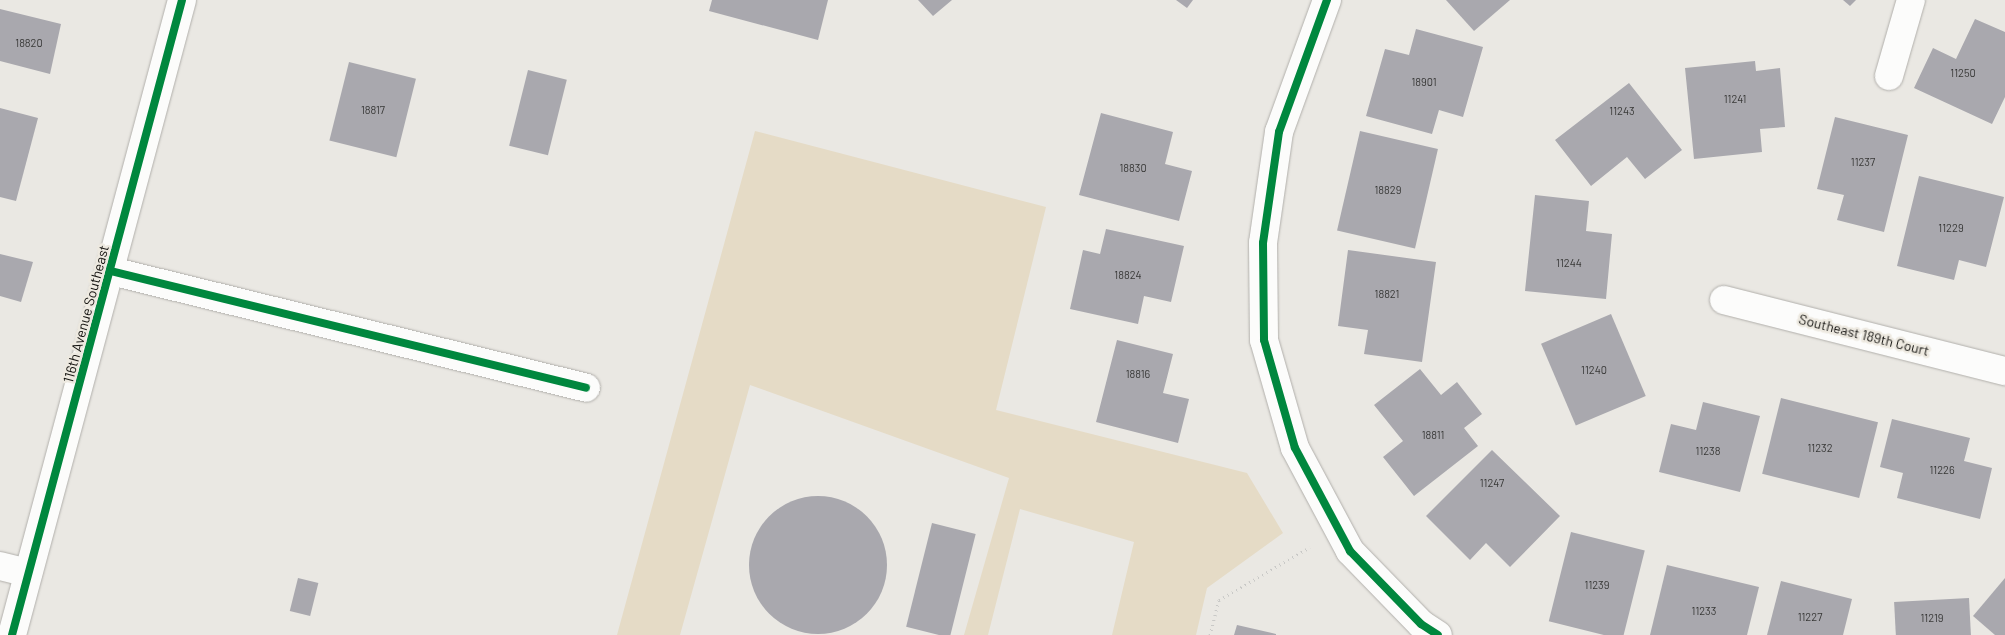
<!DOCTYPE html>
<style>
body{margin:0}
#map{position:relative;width:2005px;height:635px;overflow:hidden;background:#eae8e3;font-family:Barlow,sans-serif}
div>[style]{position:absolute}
.green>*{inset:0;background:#e5dbc6}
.building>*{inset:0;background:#a9a8ae;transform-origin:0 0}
.round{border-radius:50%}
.path>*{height:3px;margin-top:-1.5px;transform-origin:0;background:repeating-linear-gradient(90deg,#c9c9c7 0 1px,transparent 0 5px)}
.roads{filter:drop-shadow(0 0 1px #b1afab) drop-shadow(0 0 1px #b1afab)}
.minor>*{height:28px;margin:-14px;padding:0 14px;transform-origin:14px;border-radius:14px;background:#fcfcfb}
.cycleway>*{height:8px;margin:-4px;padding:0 4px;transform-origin:4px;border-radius:4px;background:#00873e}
span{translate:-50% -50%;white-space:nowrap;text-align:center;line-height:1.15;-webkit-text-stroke:5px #ede9e0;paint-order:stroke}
.number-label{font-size:11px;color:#383837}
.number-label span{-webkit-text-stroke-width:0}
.street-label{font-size:14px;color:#13120f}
</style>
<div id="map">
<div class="green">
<i style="clip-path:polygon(755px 131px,1046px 207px,996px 410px,1247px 473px,1283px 533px,1207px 588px,1196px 635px,1112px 635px,1134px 542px,1020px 509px,988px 635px,964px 635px,1009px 478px,750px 385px,680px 635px,617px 635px)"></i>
</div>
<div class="building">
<i style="clip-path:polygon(712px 0,828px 0,818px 40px,709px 11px)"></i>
<i style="clip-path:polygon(918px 0,952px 0,933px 16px)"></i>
<i style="clip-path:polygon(1176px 0,1193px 0,1187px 8px)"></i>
<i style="clip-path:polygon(1446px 0,1510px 0,1474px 31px)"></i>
<i style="clip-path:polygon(1843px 0,1856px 0,1850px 6px)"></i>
<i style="clip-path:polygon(0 9px,61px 24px,50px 74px,0 61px)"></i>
<i style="clip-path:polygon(1975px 19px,2005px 32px,2005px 97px,1992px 124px,1914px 88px,1933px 48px,1956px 59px)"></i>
<i style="clip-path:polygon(1416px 29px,1483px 47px,1463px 117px,1439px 110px,1432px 134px,1366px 116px,1385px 49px,1409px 55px)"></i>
<i style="clip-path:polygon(1755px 61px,1756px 71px,1780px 68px,1785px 127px,1760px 129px,1762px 152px,1694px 159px,1685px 68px)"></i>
<i style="left:349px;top:62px;width:69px;height:81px;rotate:14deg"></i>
<i style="left:528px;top:70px;width:40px;height:78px;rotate:14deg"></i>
<i style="clip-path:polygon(1629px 83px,1682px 150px,1645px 179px,1627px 157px,1591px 186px,1555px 140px)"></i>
<i style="clip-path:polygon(0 108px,38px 118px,16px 201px,0 197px)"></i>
<i style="clip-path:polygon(1101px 113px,1173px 132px,1165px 164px,1192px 171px,1179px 221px,1079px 195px)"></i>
<i style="clip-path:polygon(1835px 117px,1908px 135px,1884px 232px,1837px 220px,1844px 195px,1817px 189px)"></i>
<i style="left:1360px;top:131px;width:80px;height:102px;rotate:13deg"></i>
<i style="clip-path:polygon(1919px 176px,2004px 197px,1986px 267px,1959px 260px,1954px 280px,1897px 266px)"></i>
<i style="clip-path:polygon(1535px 195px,1589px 201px,1586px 231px,1612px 234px,1606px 299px,1525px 291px)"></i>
<i style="clip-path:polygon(1106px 229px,1184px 246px,1171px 302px,1144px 296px,1138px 324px,1070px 309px,1083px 250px,1100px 254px)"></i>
<i style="clip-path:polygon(1348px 250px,1436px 262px,1422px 362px,1364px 354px,1368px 330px,1338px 326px)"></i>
<i style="clip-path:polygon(0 254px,33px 262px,21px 302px,0 296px)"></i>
<i style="left:1611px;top:314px;width:89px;height:76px;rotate:67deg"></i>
<i style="clip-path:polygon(1117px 340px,1173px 354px,1163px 393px,1189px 399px,1178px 443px,1096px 422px)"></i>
<i style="clip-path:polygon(1420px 369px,1441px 395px,1457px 382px,1482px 414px,1464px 428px,1478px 446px,1414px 496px,1383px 457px,1403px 441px,1374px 405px)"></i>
<i style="left:1781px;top:398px;width:100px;height:78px;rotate:14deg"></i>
<i style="clip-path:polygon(1703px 402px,1760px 416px,1740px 492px,1659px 472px,1671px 424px,1696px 430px)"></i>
<i style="clip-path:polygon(1892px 419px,1970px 438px,1964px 461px,1992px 468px,1980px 519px,1897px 498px,1903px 473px,1880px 467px)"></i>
<i style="clip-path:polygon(1492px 450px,1560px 516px,1510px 567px,1486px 543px,1470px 560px,1426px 516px)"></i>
<i class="round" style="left:749px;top:496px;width:138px;height:138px"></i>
<i style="left:932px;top:523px;width:45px;height:107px;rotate:14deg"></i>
<i style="left:1571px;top:532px;width:76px;height:92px;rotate:14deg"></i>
<i style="clip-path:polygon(1667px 565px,1759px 587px,1747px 635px,1650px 635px)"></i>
<i style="left:298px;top:578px;width:21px;height:34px;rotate:14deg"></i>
<i style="clip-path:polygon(2005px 578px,2005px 635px,1995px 635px,1973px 616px)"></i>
<i style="clip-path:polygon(1781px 581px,1852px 599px,1843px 635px,1767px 635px)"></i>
<i style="left:1969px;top:598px;width:37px;height:75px;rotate:87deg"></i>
<i style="clip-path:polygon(1237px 625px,1276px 634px,1276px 635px,1234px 635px)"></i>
</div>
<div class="path">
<i style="left:1210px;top:635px;width:36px;rotate:-76deg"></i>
<i style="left:1219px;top:600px;width:105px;rotate:-30.2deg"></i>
</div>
<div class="roads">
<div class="minor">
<i style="left:1327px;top:0;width:140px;rotate:110deg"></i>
<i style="left:1279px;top:132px;width:112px;rotate:98.2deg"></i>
<i style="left:1263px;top:243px;width:97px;rotate:89.4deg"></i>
<i style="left:1264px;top:340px;width:112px;rotate:74deg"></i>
<i style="left:1295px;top:448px;width:117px;rotate:61.9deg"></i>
<i style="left:1350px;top:551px;width:102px;rotate:45.8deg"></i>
<i style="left:1421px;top:624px;width:20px;rotate:33deg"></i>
<i style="left:1889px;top:76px;width:79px;rotate:-73.9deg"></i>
<i style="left:111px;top:271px;width:489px;rotate:13.8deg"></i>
<i style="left:1724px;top:300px;width:290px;rotate:14.2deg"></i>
<i style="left:0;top:566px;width:29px;rotate:14deg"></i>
<i style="left:12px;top:635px;width:657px;rotate:-75.01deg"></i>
</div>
</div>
<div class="cycleway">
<i style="left:1327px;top:0;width:140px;rotate:110deg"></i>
<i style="left:1279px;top:132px;width:112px;rotate:98.2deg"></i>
<i style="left:1263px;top:243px;width:97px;rotate:89.4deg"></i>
<i style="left:1264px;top:340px;width:112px;rotate:74deg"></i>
<i style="left:1295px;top:448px;width:117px;rotate:61.9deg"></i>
<i style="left:1350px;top:551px;width:102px;rotate:45.8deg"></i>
<i style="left:1421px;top:624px;width:20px;rotate:33deg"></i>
<i style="left:111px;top:271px;width:489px;rotate:13.8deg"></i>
<i style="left:12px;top:635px;width:657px;rotate:-75.01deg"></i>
</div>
<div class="number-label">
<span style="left:29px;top:43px">18820</span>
<span style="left:1963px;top:73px">11250</span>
<span style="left:1424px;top:82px">18901</span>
<span style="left:1735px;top:99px">11241</span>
<span style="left:373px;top:110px">18817</span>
<span style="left:1622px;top:111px">11243</span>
<span style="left:1863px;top:162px">11237</span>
<span style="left:1133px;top:168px">18830</span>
<span style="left:1388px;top:190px">18829</span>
<span style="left:1951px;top:228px">11229</span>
<span style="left:1569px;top:263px">11244</span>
<span style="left:1128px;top:275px">18824</span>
<span style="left:1387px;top:294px">18821</span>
<span style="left:1594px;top:370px">11240</span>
<span style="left:1138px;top:374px">18816</span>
<span style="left:1433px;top:435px">18811</span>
<span style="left:1820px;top:448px">11232</span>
<span style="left:1708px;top:451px">11238</span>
<span style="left:1942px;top:470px">11226</span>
<span style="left:1492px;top:483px">11247</span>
<span style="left:1597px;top:585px">11239</span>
<span style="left:1704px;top:611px">11233</span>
<span style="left:1810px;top:617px">11227</span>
<span style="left:1932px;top:618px">11219</span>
</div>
<div class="street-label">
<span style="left:86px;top:314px;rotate:-75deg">116th Avenue Southeast</span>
<span style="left:1864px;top:335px;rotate:14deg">Southeast 189th Court</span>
</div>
</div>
